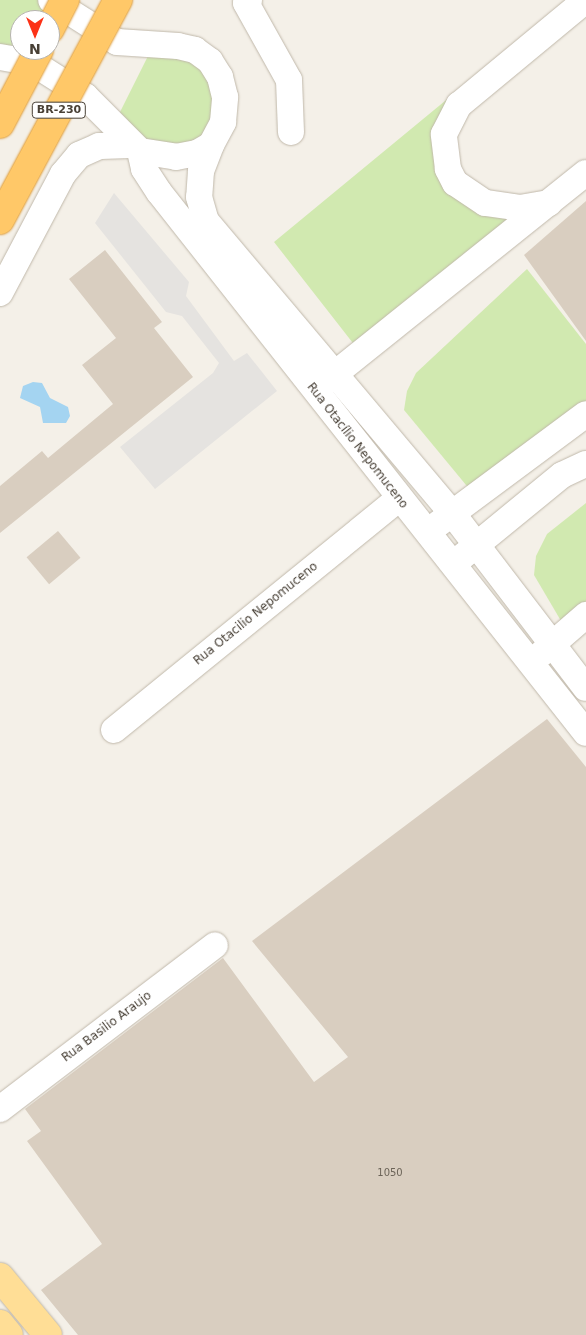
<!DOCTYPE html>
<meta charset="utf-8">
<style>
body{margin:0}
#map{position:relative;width:586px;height:1335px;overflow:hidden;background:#f4f0e8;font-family:"DejaVu Sans",sans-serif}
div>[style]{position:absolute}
.green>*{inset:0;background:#d1e9b0}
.parking>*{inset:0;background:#e5e3e0}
.water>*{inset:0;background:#a4d4f1}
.building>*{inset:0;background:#d9cec0;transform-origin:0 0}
.roads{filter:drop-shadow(0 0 1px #c0b8aa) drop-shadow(0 0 1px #c0b8aa)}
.minor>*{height:26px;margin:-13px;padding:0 13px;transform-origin:13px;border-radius:13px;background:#fff}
.major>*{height:28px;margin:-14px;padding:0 14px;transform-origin:14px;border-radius:14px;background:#ffde96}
.bridges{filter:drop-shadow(0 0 1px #df9c37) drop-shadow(0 0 1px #df9c37)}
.highway-bridge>*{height:28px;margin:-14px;padding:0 14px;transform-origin:14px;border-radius:14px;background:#ffc868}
span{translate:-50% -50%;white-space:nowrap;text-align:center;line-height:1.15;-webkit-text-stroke:4px #fff;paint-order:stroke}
.number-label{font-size:10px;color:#6c6458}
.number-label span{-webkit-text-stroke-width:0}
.shield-label span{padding:1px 4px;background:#fff;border:1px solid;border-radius:4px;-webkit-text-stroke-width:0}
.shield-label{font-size:11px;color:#484036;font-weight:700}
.street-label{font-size:12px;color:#484036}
.north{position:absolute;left:10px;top:10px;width:50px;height:50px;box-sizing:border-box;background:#fff;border:1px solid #b6b3af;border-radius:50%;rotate:180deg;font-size:14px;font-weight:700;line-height:20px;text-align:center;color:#484036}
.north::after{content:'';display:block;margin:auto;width:18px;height:22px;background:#fc3217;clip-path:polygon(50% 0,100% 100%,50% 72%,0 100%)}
</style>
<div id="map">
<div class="green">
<i style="clip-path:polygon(0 0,40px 0,50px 12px,45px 20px,20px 20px,20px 50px,0 50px)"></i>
<i style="clip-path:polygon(188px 55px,210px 76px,217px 104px,201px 142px,162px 150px,117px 118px,148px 56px)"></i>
<i style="clip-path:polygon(451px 96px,443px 175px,526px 214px,356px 347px,274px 242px)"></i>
<i style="clip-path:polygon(527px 269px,586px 344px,586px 405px,471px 491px,404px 410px,407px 391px,416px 373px)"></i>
<i style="clip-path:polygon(586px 503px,586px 608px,564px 626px,534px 575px,536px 556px,547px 534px)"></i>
</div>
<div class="parking">
<i style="clip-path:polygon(114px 193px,189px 282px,186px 296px,234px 361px,247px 353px,277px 391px,155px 489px,120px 447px,213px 373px,219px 363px,182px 316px,166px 312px,95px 223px)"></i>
</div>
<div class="water">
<i style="clip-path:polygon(33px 382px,42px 383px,50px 398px,68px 407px,70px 416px,66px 423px,43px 423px,40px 407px,20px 398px,23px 386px)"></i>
</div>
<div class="building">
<i style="clip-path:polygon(586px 201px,586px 341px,524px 255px)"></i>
<i style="clip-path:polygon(105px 250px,162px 322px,154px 328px,193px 377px,0 533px,0 486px,42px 451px,48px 458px,113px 404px,82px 365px,116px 338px,69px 279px)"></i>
<i style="left:58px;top:531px;width:35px;height:41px;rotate:50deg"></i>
<i style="clip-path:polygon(547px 719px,586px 767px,586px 1335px,78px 1335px,41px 1290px,102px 1244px,27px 1141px,41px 1131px,25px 1109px,223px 958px,314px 1082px,348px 1057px,252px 941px)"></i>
</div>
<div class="roads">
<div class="minor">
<i style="left:249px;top:0;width:4px;rotate:135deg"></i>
<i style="left:246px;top:3px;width:88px;rotate:60.8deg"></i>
<i style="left:289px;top:80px;width:52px;rotate:87.8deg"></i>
<i style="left:0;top:57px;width:34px;rotate:10deg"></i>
<i style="left:33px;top:63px;width:62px;rotate:32.4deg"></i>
<i style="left:85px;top:96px;width:78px;rotate:45deg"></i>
<i style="left:140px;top:151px;width:36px;rotate:9deg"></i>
<i style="left:176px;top:157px;width:21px;rotate:-11deg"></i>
<i style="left:197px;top:153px;width:16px;rotate:-30deg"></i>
<i style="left:211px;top:145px;width:26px;rotate:-62deg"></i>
<i style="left:223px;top:122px;width:25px;rotate:-85deg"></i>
<i style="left:225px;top:97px;width:21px;rotate:-104deg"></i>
<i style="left:220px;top:77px;width:19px;rotate:-122deg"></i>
<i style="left:210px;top:61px;width:19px;rotate:-144deg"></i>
<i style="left:195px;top:50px;width:17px;rotate:-167deg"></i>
<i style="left:178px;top:46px;width:61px;rotate:-176.2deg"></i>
<i style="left:117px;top:42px;width:78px;rotate:-147.5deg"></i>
<i style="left:211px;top:145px;width:28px;rotate:111deg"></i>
<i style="left:201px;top:171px;width:26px;rotate:94deg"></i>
<i style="left:199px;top:197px;width:25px;rotate:74deg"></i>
<i style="left:206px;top:221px;width:382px;rotate:49.9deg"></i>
<i style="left:452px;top:513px;width:220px;rotate:52.6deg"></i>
<i style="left:140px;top:151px;width:18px;rotate:77deg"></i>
<i style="left:144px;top:169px;width:27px;rotate:57deg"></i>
<i style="left:159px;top:192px;width:689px;rotate:51.72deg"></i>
<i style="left:549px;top:203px;width:28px;rotate:170deg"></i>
<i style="left:521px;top:208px;width:36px;rotate:-172deg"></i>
<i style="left:485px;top:203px;width:36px;rotate:-146deg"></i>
<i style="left:455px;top:183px;width:16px;rotate:-117deg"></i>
<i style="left:448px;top:169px;width:35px;rotate:-97deg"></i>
<i style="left:444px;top:134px;width:33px;rotate:-63deg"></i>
<i style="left:459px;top:105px;width:165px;rotate:-39.6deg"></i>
<i style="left:0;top:293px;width:135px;rotate:-62.1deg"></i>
<i style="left:63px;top:174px;width:25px;rotate:-50deg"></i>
<i style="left:79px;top:155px;width:22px;rotate:-24deg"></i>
<i style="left:99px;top:146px;width:32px;rotate:-2deg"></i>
<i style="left:321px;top:385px;width:339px;rotate:-38.7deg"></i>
<i style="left:438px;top:524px;width:184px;rotate:-36.6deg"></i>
<i style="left:463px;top:556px;width:128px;rotate:-39.3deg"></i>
<i style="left:562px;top:475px;width:26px;rotate:-25deg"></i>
<i style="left:541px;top:654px;width:60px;rotate:-40.9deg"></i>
<i style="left:114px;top:730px;width:366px;rotate:-39.1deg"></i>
<i style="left:0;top:1109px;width:270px;rotate:-37.3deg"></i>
</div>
<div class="major">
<i style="left:0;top:1277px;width:75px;rotate:50.4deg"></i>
<i style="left:0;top:1324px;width:14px;rotate:51deg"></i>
</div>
</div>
<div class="bridges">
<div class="highway-bridge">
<i style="left:50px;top:29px;width:33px;rotate:-63deg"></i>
<i style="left:0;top:124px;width:84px;rotate:-62.2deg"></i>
<i style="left:0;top:220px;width:250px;rotate:-61.8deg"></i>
</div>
</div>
<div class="number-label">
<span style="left:390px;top:1173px">1050</span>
</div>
<div class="shield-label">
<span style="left:59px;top:110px">BR-230</span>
</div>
<div class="street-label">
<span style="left:357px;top:446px;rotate:52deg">Rua Otacílio Nepomuceno</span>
<span style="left:256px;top:614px;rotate:-39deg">Rua Otacilio Nepomuceno</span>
<span style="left:107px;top:1027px;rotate:-37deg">Rua Basilio Araujo</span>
</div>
<div class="north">N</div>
</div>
